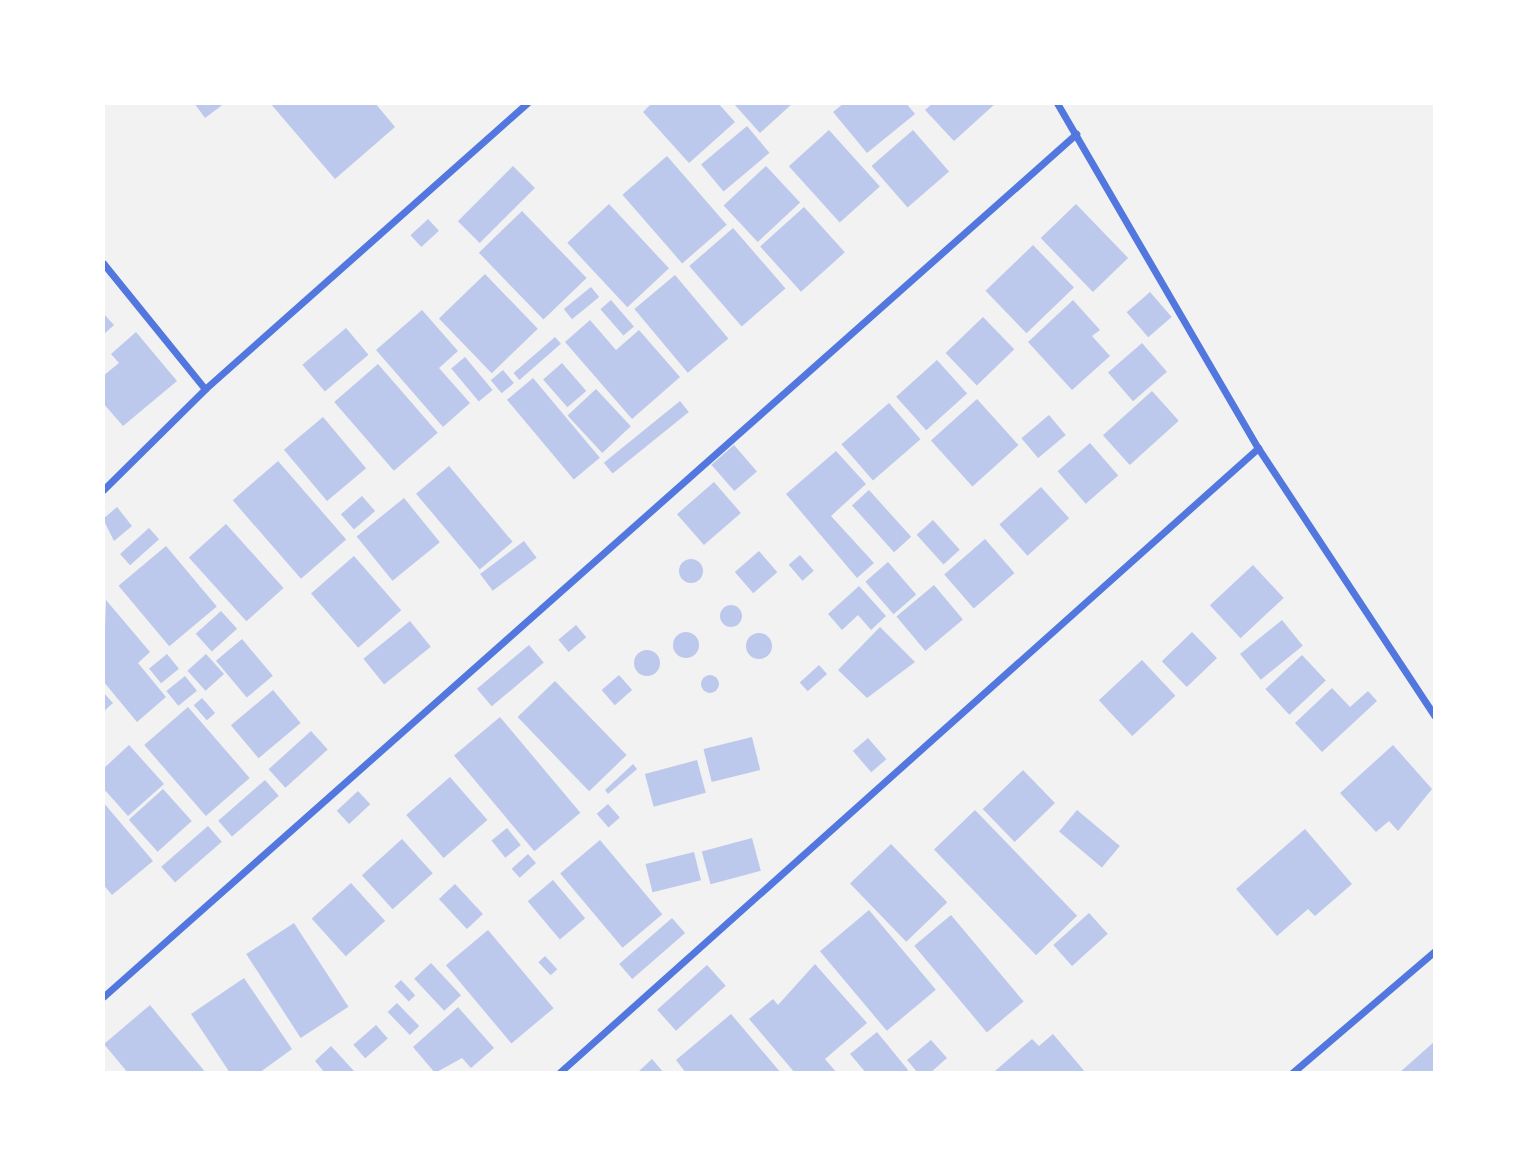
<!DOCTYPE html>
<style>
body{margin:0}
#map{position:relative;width:1538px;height:1176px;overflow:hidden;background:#f2f2f2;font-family:Lato,sans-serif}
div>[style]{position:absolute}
.building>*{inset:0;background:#bdc9ec;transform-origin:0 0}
.round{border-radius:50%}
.minor>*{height:7px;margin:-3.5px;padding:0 3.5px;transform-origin:3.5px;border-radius:3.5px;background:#5277de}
span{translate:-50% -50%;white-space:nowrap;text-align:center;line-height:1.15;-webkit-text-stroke:6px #fff;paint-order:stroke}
.frame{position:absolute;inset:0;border:105px solid #fff;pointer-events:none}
</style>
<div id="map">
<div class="building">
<i style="clip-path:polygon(194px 103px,225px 103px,205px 118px)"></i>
<i style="clip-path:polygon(270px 103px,375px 103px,395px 127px,335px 179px)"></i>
<i style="clip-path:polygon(652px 103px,718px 103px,735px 122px,689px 163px,643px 112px)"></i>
<i style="clip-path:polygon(733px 103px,793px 103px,760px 133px)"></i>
<i style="clip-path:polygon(844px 103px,906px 103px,915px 114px,867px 153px,833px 112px)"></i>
<i style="clip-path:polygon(933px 103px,996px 103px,954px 141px,925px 110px)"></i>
<i style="left:747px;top:126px;width:35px;height:60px;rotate:50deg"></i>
<i style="left:829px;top:130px;width:76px;height:54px;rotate:48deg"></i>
<i style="left:913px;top:130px;width:55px;height:55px;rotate:49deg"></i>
<i style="left:667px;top:156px;width:91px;height:59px;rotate:49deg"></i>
<i style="left:513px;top:166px;width:31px;height:78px;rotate:45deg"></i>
<i style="left:766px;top:166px;width:50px;height:58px;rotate:47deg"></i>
<i style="left:609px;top:204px;width:88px;height:57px;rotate:47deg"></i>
<i style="left:1076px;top:204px;width:75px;height:49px;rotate:46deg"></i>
<i style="left:804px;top:207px;width:61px;height:59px;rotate:48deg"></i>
<i style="left:522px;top:211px;width:93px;height:60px;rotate:46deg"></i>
<i style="left:428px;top:219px;width:16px;height:24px;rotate:47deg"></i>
<i style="left:733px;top:228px;width:80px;height:58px;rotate:49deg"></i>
<i style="left:1033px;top:245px;width:59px;height:66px;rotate:46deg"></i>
<i style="left:485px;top:274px;width:76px;height:64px;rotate:46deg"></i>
<i style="left:675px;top:275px;width:83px;height:53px;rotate:50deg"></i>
<i style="left:591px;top:287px;width:13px;height:35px;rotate:51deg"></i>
<i style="left:1150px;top:292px;width:33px;height:31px;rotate:49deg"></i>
<i style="left:611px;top:300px;width:35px;height:14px;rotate:49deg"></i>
<i style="clip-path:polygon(1073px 300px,1100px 330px,1092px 336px,1110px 356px,1072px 390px,1028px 342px)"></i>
<i style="clip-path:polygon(422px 310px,458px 351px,439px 368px,470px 403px,443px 427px,376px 350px)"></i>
<i style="clip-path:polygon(103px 313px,114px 325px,103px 335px)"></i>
<i style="left:983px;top:317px;width:45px;height:52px;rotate:46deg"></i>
<i style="clip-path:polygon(590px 320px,616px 350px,639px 330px,680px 377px,632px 419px,565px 342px)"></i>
<i style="left:346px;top:328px;width:35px;height:57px;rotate:50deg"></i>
<i style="clip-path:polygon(136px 332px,177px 381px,123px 426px,103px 403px,103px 376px,119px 363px,111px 354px)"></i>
<i style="left:555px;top:337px;width:9px;height:55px;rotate:49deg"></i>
<i style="left:1142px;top:343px;width:38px;height:45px;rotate:49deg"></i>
<i style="left:465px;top:357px;width:43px;height:18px;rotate:50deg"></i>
<i style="left:937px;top:360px;width:45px;height:55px;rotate:48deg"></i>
<i style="left:562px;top:363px;width:37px;height:25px;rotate:49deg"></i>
<i style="left:378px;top:364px;width:91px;height:58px;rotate:49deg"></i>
<i style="left:503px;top:370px;width:17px;height:16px;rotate:50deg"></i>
<i style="left:533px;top:378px;width:104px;height:34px;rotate:50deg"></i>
<i style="left:596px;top:389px;width:51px;height:39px;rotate:47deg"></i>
<i style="left:1152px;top:391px;width:40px;height:66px;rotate:48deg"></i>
<i style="left:977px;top:399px;width:62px;height:62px;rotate:48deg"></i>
<i style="left:680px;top:401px;width:14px;height:98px;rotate:51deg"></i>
<i style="left:889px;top:403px;width:48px;height:63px;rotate:49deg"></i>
<i style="left:1049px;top:415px;width:26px;height:36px;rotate:50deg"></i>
<i style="left:323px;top:417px;width:67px;height:51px;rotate:50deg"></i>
<i style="left:1090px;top:443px;width:43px;height:43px;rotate:49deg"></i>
<i style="left:734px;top:445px;width:35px;height:30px;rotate:49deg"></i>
<i style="clip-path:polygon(836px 451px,866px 484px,831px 516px,874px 563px,857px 578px,786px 494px)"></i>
<i style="left:278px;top:461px;width:104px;height:60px;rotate:49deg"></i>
<i style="left:449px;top:466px;width:99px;height:43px;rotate:50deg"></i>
<i style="left:714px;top:482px;width:41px;height:49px;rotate:49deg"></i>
<i style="left:1041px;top:487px;width:42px;height:56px;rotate:48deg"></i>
<i style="left:869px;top:490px;width:63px;height:23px;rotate:48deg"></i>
<i style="left:362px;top:496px;width:20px;height:28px;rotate:49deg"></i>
<i style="left:404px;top:498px;width:57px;height:61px;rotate:51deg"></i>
<i style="clip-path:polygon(117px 507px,132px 526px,114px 541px,103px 519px)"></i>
<i style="left:933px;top:520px;width:40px;height:22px;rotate:48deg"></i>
<i style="left:226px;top:524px;width:86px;height:50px;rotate:48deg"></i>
<i style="left:149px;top:528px;width:15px;height:39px;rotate:48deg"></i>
<i style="left:985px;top:539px;width:45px;height:54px;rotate:49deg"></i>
<i style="left:524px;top:541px;width:21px;height:55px;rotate:53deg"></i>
<i style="left:166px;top:546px;width:79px;height:62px;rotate:50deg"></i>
<i style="left:759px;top:551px;width:28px;height:32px;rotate:49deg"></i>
<i style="left:800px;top:555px;width:21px;height:15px;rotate:49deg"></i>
<i style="left:354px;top:556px;width:72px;height:57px;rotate:49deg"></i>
<i class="round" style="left:679px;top:559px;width:24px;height:24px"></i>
<i style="left:888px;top:562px;width:43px;height:30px;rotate:49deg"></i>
<i style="left:1253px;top:565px;width:45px;height:59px;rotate:47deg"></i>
<i style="left:934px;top:585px;width:45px;height:49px;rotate:50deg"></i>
<i style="clip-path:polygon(859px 586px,886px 616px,871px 630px,858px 615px,842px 630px,828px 614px)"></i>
<i style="clip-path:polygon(106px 600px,150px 652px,138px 663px,166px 697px,137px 722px,103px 681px)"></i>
<i class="round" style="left:720px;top:605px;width:22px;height:22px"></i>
<i style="left:221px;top:611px;width:24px;height:34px;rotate:48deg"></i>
<i style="left:1282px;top:620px;width:33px;height:54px;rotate:51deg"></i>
<i style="left:410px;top:621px;width:33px;height:60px;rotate:51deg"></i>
<i style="left:576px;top:625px;width:16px;height:23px;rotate:50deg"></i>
<i style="clip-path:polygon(880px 627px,915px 662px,867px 698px,838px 670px)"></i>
<i class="round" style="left:673px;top:632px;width:26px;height:26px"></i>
<i style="left:1192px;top:632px;width:36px;height:42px;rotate:46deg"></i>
<i class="round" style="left:746px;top:633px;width:26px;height:26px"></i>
<i style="left:242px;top:639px;width:48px;height:34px;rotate:50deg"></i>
<i style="left:529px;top:645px;width:23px;height:68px;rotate:50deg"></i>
<i class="round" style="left:634px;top:650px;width:26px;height:26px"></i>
<i style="left:167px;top:654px;width:19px;height:23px;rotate:51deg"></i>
<i style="left:206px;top:654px;width:27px;height:25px;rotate:48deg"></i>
<i style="left:1302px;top:655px;width:35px;height:50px;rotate:47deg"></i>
<i style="left:1142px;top:660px;width:49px;height:59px;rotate:47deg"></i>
<i style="left:819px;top:665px;width:12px;height:26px;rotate:48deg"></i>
<i class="round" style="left:701px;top:675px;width:18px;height:18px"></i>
<i style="left:619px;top:675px;width:20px;height:23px;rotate:49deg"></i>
<i style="left:185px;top:676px;width:19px;height:24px;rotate:51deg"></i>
<i style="left:555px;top:681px;width:103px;height:52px;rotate:46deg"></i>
<i style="clip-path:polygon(1332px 688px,1350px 707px,1368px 691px,1377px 701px,1322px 752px,1295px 723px)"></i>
<i style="left:273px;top:690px;width:43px;height:55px;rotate:50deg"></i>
<i style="clip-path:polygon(103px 692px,113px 703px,103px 712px)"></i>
<i style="left:202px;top:698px;width:20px;height:11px;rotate:49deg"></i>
<i style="left:188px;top:707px;width:94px;height:58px;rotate:49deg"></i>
<i style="left:500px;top:717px;width:125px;height:60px;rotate:50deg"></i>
<i style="left:311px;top:731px;width:25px;height:57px;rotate:48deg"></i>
<i style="left:752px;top:737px;width:34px;height:50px;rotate:76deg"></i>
<i style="left:868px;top:738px;width:28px;height:20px;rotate:49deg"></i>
<i style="clip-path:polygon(129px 745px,164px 784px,128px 816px,103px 788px,103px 769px)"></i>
<i style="clip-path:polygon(1393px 745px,1432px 789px,1398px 831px,1389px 821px,1376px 832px,1340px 793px)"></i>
<i style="left:697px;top:760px;width:34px;height:54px;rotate:75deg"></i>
<i style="clip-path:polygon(633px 764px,637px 769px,608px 794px,605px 790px)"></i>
<i style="left:1023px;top:770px;width:46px;height:56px;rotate:46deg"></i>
<i style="left:450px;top:777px;width:57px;height:58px;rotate:49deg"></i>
<i style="left:265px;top:780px;width:21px;height:62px;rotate:49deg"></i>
<i style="left:163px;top:789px;width:43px;height:46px;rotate:48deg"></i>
<i style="left:358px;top:791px;width:18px;height:29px;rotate:47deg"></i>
<i style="clip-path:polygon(103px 802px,153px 861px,112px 895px,103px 884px)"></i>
<i style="left:608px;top:804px;width:18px;height:15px;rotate:49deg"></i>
<i style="left:975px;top:810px;width:147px;height:57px;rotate:46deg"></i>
<i style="left:1077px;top:810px;width:56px;height:28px;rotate:40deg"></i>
<i style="left:208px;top:826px;width:21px;height:62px;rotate:49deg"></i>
<i style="left:507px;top:828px;width:22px;height:20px;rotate:51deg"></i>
<i style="clip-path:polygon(1305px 829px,1352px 884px,1315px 916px,1308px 909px,1277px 936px,1236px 889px)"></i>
<i style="left:752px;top:838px;width:34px;height:52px;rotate:75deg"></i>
<i style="left:402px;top:839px;width:46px;height:54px;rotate:48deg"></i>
<i style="left:600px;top:840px;width:97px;height:52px;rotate:50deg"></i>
<i style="left:891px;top:844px;width:81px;height:57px;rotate:46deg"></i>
<i style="left:694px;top:852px;width:29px;height:50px;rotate:76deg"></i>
<i style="left:528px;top:854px;width:12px;height:22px;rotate:48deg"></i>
<i style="left:553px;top:880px;width:50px;height:33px;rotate:50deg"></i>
<i style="left:351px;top:883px;width:51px;height:53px;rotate:48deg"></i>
<i style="left:455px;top:884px;width:41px;height:22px;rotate:47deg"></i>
<i style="left:869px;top:910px;width:104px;height:64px;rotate:50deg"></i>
<i style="left:1089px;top:913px;width:28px;height:48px;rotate:48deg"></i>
<i style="left:951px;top:915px;width:113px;height:48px;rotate:50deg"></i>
<i style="left:672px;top:918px;width:20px;height:70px;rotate:49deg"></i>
<i style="left:294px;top:923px;width:100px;height:57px;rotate:57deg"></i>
<i style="left:488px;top:930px;width:102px;height:55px;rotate:50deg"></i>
<i style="left:545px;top:956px;width:18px;height:9px;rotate:47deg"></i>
<i style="left:431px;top:963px;width:44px;height:23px;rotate:47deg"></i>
<i style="clip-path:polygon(815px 964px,867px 1023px,825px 1059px,837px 1073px,795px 1073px,749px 1019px,773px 999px,778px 1005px)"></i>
<i style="left:707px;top:965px;width:28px;height:67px;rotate:48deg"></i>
<i style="clip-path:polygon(244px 978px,292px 1049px,259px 1073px,230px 1073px,191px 1014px)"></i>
<i style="left:401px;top:980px;width:21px;height:9px;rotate:47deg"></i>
<i style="left:397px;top:1003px;width:32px;height:13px;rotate:46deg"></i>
<i style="clip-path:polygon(150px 1005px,206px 1073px,128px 1073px,104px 1044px)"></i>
<i style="clip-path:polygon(458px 1007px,494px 1048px,471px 1068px,462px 1058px,435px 1073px,413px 1047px)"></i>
<i style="clip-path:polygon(731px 1014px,781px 1073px,686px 1073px,676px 1060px)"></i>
<i style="left:376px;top:1025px;width:18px;height:30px;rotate:49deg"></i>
<i style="clip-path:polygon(877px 1032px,908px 1070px,906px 1073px,866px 1073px,850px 1054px)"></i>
<i style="clip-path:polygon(1053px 1034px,1086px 1073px,995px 1071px,1032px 1039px,1039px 1046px)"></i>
<i style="clip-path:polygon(931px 1040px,947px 1058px,930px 1073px,918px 1073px,907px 1060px)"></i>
<i style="clip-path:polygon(1435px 1041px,1435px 1073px,1399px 1073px)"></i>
<i style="clip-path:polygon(331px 1046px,354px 1071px,352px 1073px,325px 1073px,315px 1061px)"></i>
<i style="clip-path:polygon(652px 1059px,664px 1073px,637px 1073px)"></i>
</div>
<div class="minor">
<i style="left:1057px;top:103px;width:399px;rotate:59.8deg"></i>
<i style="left:1258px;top:448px;width:321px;rotate:56.6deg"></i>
<i style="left:103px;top:263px;width:162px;rotate:51deg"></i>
<i style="left:103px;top:490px;width:144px;rotate:-44.7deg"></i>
<i style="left:205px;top:389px;width:431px;rotate:-41.6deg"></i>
<i style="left:103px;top:997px;width:1301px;rotate:-41.57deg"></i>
<i style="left:559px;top:1073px;width:938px;rotate:-41.8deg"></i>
<i style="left:1292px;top:1073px;width:188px;rotate:-40.5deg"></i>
</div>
<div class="frame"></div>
</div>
